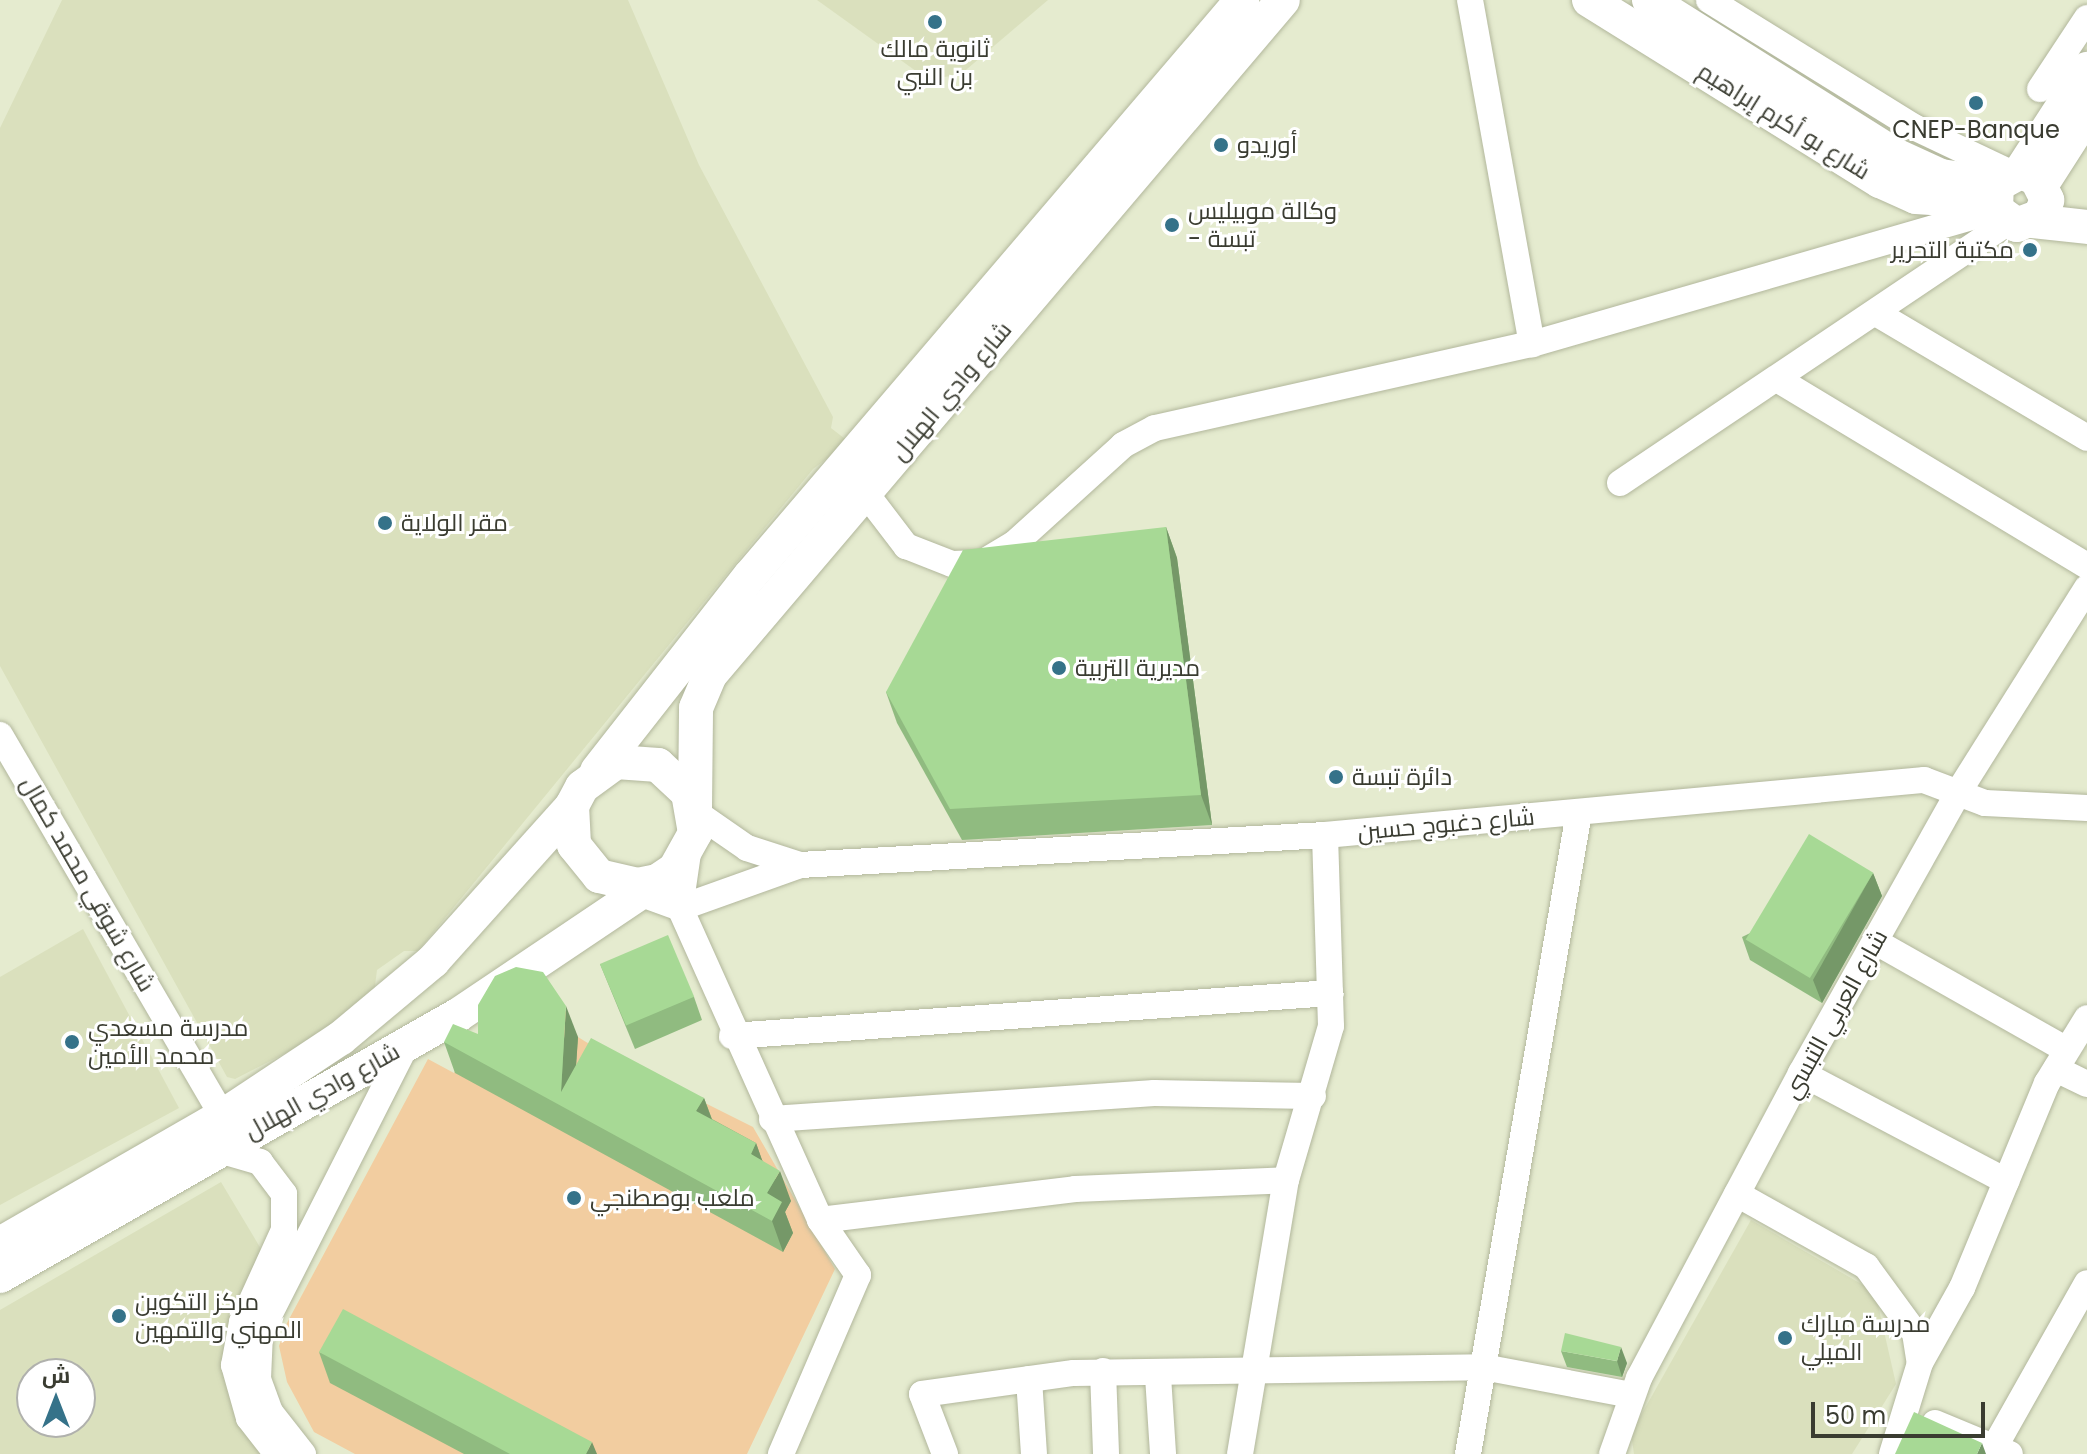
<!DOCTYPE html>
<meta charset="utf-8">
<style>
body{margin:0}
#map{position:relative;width:2087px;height:1454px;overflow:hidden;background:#e5ebcf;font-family:Poppins,Cairo,sans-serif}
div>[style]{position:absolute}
.built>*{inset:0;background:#dae0bd}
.green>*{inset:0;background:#f2cda0}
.roads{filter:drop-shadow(0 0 2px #b2b79c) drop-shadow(0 0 2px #b2b79c)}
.minor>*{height:26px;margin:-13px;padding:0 13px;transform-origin:13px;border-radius:13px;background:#fff}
.major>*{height:34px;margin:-17px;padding:0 17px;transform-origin:17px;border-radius:17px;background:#fff}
.wall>*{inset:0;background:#90bb80}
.shaded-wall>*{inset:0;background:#759868}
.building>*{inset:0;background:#a7d995;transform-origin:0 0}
.dots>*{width:22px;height:22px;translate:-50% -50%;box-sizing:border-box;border:4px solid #fff;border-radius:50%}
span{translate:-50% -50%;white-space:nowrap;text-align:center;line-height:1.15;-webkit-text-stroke:6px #fff;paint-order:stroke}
.poi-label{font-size:24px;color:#3a3c31}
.left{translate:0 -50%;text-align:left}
.right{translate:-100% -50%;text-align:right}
.street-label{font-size:24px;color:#3a3c31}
.north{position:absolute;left:16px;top:1358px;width:80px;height:80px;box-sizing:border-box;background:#fff;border:2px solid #b0b1ad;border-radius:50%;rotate:0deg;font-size:22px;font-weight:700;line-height:32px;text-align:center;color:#3a3c31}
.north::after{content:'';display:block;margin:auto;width:28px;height:36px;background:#357289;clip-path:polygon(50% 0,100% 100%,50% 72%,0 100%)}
.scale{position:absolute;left:1811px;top:1402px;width:174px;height:36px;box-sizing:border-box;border:4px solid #3a3c31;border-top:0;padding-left:10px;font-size:24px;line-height:28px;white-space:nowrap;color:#3a3c31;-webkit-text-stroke:6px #fff;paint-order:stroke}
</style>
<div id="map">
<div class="built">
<i style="clip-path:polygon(62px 0,628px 0,699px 165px,833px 417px,831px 428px,849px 442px,813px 469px,418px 951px,404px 951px,377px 970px,372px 1009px,235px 1079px,227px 1077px,0 666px,0 128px)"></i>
<i style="clip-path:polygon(817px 0,1048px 0,960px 75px,927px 79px)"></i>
<i style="clip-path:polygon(83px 929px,179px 1108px,0 1205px,0 977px)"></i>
<i style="clip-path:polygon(evenodd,221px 1182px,267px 1259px,266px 1454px,0 1454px,0 1310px,221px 1182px,32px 1374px,80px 1374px,80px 1422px,32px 1422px,32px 1374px)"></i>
<i style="clip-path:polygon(1751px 1220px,1875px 1292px,1896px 1384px,1852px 1454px,1634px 1454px,1631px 1433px)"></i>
</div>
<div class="green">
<i style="clip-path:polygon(566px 1011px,578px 1037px,599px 1050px,753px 1127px,835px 1269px,747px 1454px,355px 1454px,314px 1432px,287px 1382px,279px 1346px,287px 1323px,428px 1059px,454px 1073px,464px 1054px)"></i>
</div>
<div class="roads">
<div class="minor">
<i style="left:1470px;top:0;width:350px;rotate:79.8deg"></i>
<i style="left:1709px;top:0;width:241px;rotate:31.8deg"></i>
<i style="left:1914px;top:127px;width:107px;rotate:25.4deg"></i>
<i style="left:2040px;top:89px;width:85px;rotate:-56.5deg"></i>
<i style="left:1876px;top:313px;width:245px;rotate:30.6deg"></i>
<i style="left:1777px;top:379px;width:362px;rotate:31.1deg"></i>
<i style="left:854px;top:478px;width:86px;rotate:52.6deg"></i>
<i style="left:906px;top:546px;width:49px;rotate:21.4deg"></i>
<i style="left:952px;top:564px;width:30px;rotate:-2deg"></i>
<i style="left:982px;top:563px;width:37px;rotate:-31deg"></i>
<i style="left:1014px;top:544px;width:147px;rotate:-42.2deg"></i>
<i style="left:1123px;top:445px;width:36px;rotate:-28deg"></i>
<i style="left:1155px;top:428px;width:386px;rotate:-12.6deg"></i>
<i style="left:1532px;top:344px;width:483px;rotate:-16.1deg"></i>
<i style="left:1620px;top:483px;width:468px;rotate:-33.9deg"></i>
<i style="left:0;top:735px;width:441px;rotate:59.7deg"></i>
<i style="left:695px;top:812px;width:63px;rotate:34.7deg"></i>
<i style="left:747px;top:848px;width:56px;rotate:17.8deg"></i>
<i style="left:688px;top:853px;width:56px;rotate:98.3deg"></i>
<i style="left:680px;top:908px;width:342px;rotate:65.8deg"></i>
<i style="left:820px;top:1220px;width:67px;rotate:55.4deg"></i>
<i style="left:858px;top:1275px;width:195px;rotate:113.3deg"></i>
<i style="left:628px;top:889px;width:55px;rotate:20.1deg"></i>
<i style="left:680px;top:908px;width:127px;rotate:-19.7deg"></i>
<i style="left:800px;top:865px;width:526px;rotate:-3.27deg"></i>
<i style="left:1325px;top:835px;width:602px;rotate:-5.25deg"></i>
<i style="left:1924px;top:780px;width:65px;rotate:20.7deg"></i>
<i style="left:1985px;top:803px;width:102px;rotate:2.8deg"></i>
<i style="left:1876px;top:942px;width:219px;rotate:29.5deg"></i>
<i style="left:732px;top:1036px;width:600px;rotate:-4.11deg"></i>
<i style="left:2056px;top:1069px;width:34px;rotate:26deg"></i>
<i style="left:1801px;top:1073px;width:232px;rotate:27.8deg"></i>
<i style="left:772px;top:1119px;width:383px;rotate:-3.9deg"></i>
<i style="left:1154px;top:1093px;width:159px;rotate:1.1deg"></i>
<i style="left:219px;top:1150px;width:43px;rotate:16.3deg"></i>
<i style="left:260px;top:1162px;width:40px;rotate:53deg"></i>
<i style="left:284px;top:1194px;width:36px;rotate:90deg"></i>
<i style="left:284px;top:1230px;width:101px;rotate:114.5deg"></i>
<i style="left:242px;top:1322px;width:44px;rotate:100.5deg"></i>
<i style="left:234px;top:1365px;width:55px;rotate:74.2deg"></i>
<i style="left:249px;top:1418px;width:46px;rotate:52.1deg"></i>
<i style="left:1737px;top:1194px;width:148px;rotate:29.2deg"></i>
<i style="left:1866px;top:1266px;width:83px;rotate:53.8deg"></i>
<i style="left:1915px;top:1333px;width:30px;rotate:81deg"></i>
<i style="left:1920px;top:1363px;width:95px;rotate:107.1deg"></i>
<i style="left:820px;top:1220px;width:257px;rotate:-6.9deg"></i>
<i style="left:1075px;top:1189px;width:211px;rotate:-2.4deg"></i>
<i style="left:1920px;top:1363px;width:86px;rotate:-60.8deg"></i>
<i style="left:1962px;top:1288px;width:222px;rotate:-67.5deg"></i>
<i style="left:2047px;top:1083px;width:76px;rotate:-58.4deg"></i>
<i style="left:1103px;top:1371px;width:83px;rotate:87.9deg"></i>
<i style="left:1158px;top:1376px;width:78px;rotate:86.3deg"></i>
<i style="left:1029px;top:1379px;width:75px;rotate:86.2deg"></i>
<i style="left:1935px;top:1423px;width:81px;rotate:22.5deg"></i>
<i style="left:1994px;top:1448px;width:189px;rotate:-60.6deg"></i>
<i style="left:303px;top:1454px;width:53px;rotate:-128.2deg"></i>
<i style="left:270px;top:1412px;width:35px;rotate:-110deg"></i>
<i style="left:258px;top:1379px;width:46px;rotate:-87.5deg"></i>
<i style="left:260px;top:1333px;width:325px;rotate:-63.1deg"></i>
<i style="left:945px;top:1454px;width:64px;rotate:-111deg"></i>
<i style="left:922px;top:1394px;width:153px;rotate:-7.9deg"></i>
<i style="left:1074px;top:1373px;width:409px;rotate:-0.8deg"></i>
<i style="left:1483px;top:1367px;width:151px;rotate:10.7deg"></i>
<i style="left:1240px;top:1454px;width:278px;rotate:-80.5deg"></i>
<i style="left:1286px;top:1180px;width:160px;rotate:-73.7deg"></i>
<i style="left:1331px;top:1026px;width:191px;rotate:-91.8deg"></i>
<i style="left:1468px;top:1454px;width:651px;rotate:-80.18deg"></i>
<i style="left:1612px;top:1454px;width:81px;rotate:-70.4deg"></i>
<i style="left:1639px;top:1378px;width:345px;rotate:-62deg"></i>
<i style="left:1801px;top:1073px;width:323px;rotate:-60.7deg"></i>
<i style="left:1959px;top:791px;width:240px;rotate:-57.8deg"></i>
</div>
<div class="major">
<i style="left:1589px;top:0;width:343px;rotate:31.9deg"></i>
<i style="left:1880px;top:181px;width:39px;rotate:24deg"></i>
<i style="left:1916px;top:197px;width:77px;rotate:3.7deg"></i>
<i style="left:1649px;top:0;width:291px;rotate:32.2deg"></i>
<i style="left:1895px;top:155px;width:51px;rotate:24.5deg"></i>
<i style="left:1941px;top:176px;width:49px;rotate:8.3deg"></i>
<i style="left:2020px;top:172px;width:17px;rotate:21deg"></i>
<i style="left:2036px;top:178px;width:25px;rotate:63deg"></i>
<i style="left:2047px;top:200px;width:17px;rotate:114deg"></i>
<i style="left:2040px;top:216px;width:25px;rotate:159deg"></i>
<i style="left:2017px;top:225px;width:26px;rotate:-144deg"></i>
<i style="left:1996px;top:210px;width:25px;rotate:-88deg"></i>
<i style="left:1997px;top:185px;width:26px;rotate:-29deg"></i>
<i style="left:2020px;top:172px;width:123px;rotate:-57deg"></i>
<i style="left:2042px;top:184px;width:83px;rotate:-57.3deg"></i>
<i style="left:2033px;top:221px;width:54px;rotate:6.3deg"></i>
<i style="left:597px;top:771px;width:248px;rotate:-51.9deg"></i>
<i style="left:750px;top:576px;width:758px;rotate:-49.5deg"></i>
<i style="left:695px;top:808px;width:100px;rotate:-89.4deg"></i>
<i style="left:696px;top:708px;width:36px;rotate:-67deg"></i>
<i style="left:710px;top:675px;width:885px;rotate:-49.67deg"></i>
<i style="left:0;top:1244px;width:257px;rotate:-29.9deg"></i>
<i style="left:223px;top:1116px;width:141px;rotate:-33.5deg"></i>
<i style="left:341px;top:1038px;width:120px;rotate:-39.9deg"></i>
<i style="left:433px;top:961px;width:208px;rotate:-48.1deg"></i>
<i style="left:0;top:1276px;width:527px;rotate:-29.68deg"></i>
<i style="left:458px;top:1015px;width:262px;rotate:-33.9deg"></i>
<i style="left:675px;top:869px;width:41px;rotate:-60.9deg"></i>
<i style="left:695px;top:833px;width:41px;rotate:-99.9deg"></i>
<i style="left:688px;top:793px;width:41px;rotate:-137deg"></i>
<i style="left:658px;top:765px;width:42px;rotate:-175.9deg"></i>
<i style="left:616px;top:762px;width:42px;rotate:143.7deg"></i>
<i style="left:582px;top:787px;width:21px;rotate:118deg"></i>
<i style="left:572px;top:806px;width:39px;rotate:87deg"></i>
<i style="left:574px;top:845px;width:40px;rotate:51deg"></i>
<i style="left:599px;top:876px;width:40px;rotate:13deg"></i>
<i style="left:638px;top:885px;width:19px;rotate:-12deg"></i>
</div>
</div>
<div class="wall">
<i style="clip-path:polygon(1166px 527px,1177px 558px,1212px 825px,962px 840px,897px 723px,886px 692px)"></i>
<i style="clip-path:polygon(1873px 873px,1882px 896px,1822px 1003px,1750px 960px,1742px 937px)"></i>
<i style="clip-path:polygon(600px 964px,694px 997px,702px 1020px,635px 1049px)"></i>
<i style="clip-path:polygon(578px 1037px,576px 1065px,704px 1098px,712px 1119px,756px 1143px,762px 1160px,791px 1201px,785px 1212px,793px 1233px,783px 1252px,455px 1073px,444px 1042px)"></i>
<i style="clip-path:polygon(1561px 1351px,1627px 1363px,1622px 1377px,1567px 1367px)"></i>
<i style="clip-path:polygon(319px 1352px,597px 1454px,464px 1454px,330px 1383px)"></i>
</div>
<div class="shaded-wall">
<i style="clip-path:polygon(1166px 527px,1177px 558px,1212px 825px,1201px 795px)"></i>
<i style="clip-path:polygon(1873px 873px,1882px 896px,1822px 1003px,1813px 980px)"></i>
<i style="clip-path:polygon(566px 1006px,578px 1037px,573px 1112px,561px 1092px)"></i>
<i style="clip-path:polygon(704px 1098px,715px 1128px,696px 1111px)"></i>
<i style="clip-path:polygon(756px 1143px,767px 1174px,751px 1154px)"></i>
<i style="clip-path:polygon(780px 1171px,791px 1201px,785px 1212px,793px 1233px,783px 1252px,772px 1221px,767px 1193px)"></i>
<i style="clip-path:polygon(1621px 1347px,1627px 1363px,1622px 1377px,1617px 1361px)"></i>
<i style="clip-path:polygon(592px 1442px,597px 1454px,586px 1454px)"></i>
<i style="clip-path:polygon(1982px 1443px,1986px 1454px,1977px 1454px)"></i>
</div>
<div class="building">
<i style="clip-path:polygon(1166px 527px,1201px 795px,950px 809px,886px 692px,963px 550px)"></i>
<i style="left:1809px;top:834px;width:75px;height:123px;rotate:31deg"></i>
<i style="left:668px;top:935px;width:67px;height:74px;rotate:67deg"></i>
<i style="clip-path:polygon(516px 967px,543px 972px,566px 1006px,561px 1092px,591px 1038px,704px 1098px,696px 1111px,756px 1143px,751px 1154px,780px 1171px,767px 1193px,782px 1202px,772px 1221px,444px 1042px,453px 1024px,478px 1034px,478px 1005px,495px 976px)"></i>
<i style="clip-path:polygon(343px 1309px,592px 1442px,586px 1454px,510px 1454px,319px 1352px)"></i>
<i style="clip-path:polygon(1565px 1333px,1621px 1347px,1617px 1361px,1561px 1351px)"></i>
<i style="clip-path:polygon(1914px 1412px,1982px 1443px,1977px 1454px,1895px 1454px)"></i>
</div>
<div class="dots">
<i style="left:935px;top:22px;background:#357289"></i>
<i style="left:1976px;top:103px;background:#357289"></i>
<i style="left:1221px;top:145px;background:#357289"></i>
<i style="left:1172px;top:225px;background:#357289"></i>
<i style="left:2030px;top:250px;background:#357289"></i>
<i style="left:385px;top:523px;background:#357289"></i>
<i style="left:1059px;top:668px;background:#357289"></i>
<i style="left:1336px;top:777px;background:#357289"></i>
<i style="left:72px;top:1042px;background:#357289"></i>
<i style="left:574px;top:1198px;background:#357289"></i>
<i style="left:119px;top:1316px;background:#357289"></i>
<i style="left:1785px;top:1338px;background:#357289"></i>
</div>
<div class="poi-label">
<span style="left:935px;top:63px">ثانوية مالك<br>بن النبي</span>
<span style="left:1976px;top:130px">CNEP-Banque</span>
<span class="left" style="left:1237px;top:145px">أوريدو</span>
<span class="left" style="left:1188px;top:225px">وكالة موبيليس<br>- تبسة</span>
<span class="right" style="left:2014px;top:250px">مكتبة التحرير</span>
<span class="left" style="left:401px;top:523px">مقر الولاية</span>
<span class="left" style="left:1075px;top:668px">مديرية التربية</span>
<span class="left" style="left:1352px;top:777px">دائرة تبسة</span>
<span class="left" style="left:88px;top:1042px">مدرسة مسعدي<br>محمد الأمين</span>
<span class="left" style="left:590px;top:1198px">ملعب بوصطنجي</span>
<span class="left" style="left:135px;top:1316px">مركز التكوين<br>المهني والتمهين</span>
<span class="left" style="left:1801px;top:1338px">مدرسة مبارك<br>الميلي</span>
</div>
<div class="street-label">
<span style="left:1784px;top:121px;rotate:32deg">شارع بو أكرم إبراهيم</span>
<span style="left:951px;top:391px;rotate:-50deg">شارع وادي الهلال</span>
<span style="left:1446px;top:824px;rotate:-5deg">شارع دغبوج حسين</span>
<span style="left:88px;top:884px;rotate:60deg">شارع شوقي محمد كمال</span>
<span style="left:1835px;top:1014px;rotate:-61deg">شارع العربي التبسي</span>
<span style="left:322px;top:1091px;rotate:-29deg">شارع وادي الهلال</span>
</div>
<div class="north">ش</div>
<div class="scale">50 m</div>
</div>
